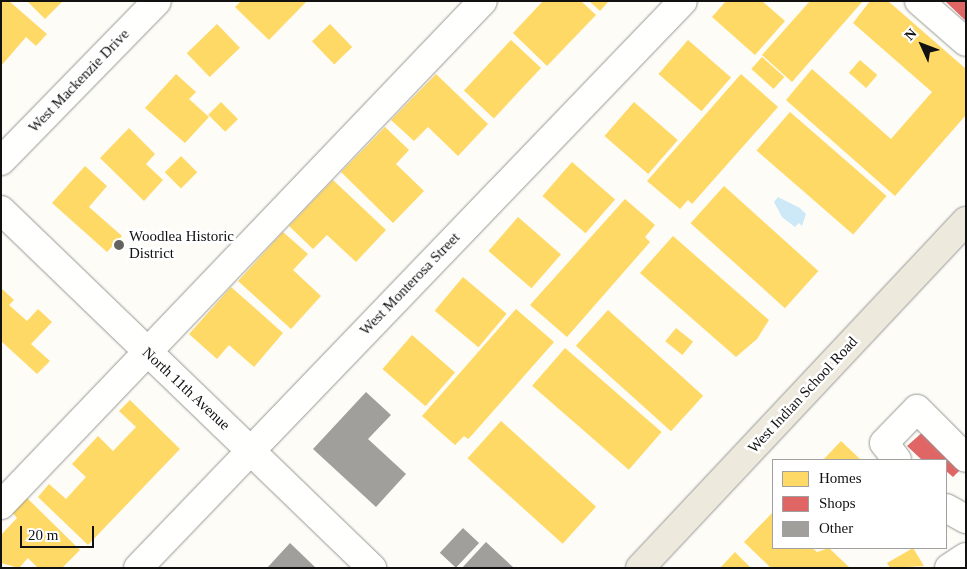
<!DOCTYPE html>
<style>
body{margin:0}
#map{position:relative;width:967px;height:569px;overflow:hidden;background:#fdfcf7;font-family:Georgia,serif}
div>[style]{position:absolute}
.water>*{inset:0;background:#cde8f7}
.homes>*{inset:0;background:#ffd966;transform-origin:0 0}
.shops>*{inset:0;background:#e06666}
.building>*{inset:0;background:#a19f9c;transform-origin:0 0}
.roads{filter:drop-shadow(0 0 1px #979795) drop-shadow(0 0 1px #979795)}
.minor>*{height:28px;margin:-14px;padding:0 14px;transform-origin:14px;border-radius:14px;background:#fffffe}
.major>*{height:28px;margin:-14px;padding:0 14px;transform-origin:14px;border-radius:14px;background:#ede9dc}
.dots>*{width:14px;height:14px;translate:-50% -50%;box-sizing:border-box;border:2px solid #fff;border-radius:50%}
span{translate:-50% -50%;white-space:nowrap;text-align:center;line-height:1.15;-webkit-text-stroke:5px #fff;paint-order:stroke}
.street-label{font-size:15px;color:#111}
.poi-label{font-size:15px;color:#111}
.left{translate:0 -50%;text-align:left}
.frame{position:absolute;inset:0;border:2px solid #111;pointer-events:none}
.legend{position:absolute;left:772px;top:459px;width:175px;height:90px;box-sizing:border-box;background:#fff;border:1px solid #a0a0a0;margin:0;padding:6px 9px;list-style:none;font-size:15px;color:#111}
.legend li{display:flex;align-items:center;gap:10px;height:25px}
.legend b{width:25px;border:1px solid #a0a0a0}
.north{position:absolute;left:897px;top:20px;width:50px;height:50px;-webkit-text-stroke:4px #fff;paint-order:stroke;rotate:313deg;font-size:14px;font-weight:700;line-height:20px;text-align:center;color:#111}
.north::after{content:'';display:block;margin:auto;width:18px;height:22px;background:#111;clip-path:polygon(50% 0,100% 100%,50% 72%,0 100%)}
.scale{position:absolute;left:20px;top:526px;width:74px;height:22px;box-sizing:border-box;border:2px solid #111;border-top:0;padding-left:6px;font-size:15px;line-height:18px;white-space:nowrap;color:#111;-webkit-text-stroke:4px #fff;paint-order:stroke}
</style>
<div id="map">
<div class="water">
<i style="clip-path:polygon(778px 197px,800px 208px,806px 214px,802px 226px,799px 223px,795px 227px,782px 217px,774px 202px)"></i>
</div>
<div class="homes">
<i style="clip-path:polygon(1px 1px,9px 1px,47px 34px,36px 46px,26px 37px,1px 66px)"></i>
<i style="clip-path:polygon(27px 1px,63px 1px,45px 19px)"></i>
<i style="clip-path:polygon(241px 1px,307px 1px,269px 40px,235px 7px)"></i>
<i style="clip-path:polygon(543px 1px,581px 1px,596px 15px,547px 66px,513px 33px)"></i>
<i style="clip-path:polygon(589px 1px,609px 1px,600px 11px)"></i>
<i style="clip-path:polygon(726px 1px,762px 1px,785px 21px,755px 55px,712px 17px)"></i>
<i style="clip-path:polygon(810px 1px,863px 1px,792px 82px,762px 55px)"></i>
<i style="clip-path:polygon(870px 1px,888px 1px,966px 69px,966px 115px,895px 196px,786px 100px,812px 69px,891px 139px,932px 92px,853px 23px)"></i>
<i style="left:217px;top:24px;width:33px;height:42px;rotate:46deg"></i>
<i style="left:330px;top:24px;width:32px;height:25px;rotate:46deg"></i>
<i style="left:511px;top:40px;width:41px;height:69px;rotate:43deg"></i>
<i style="left:688px;top:40px;width:57px;height:45px;rotate:41deg"></i>
<i style="left:762px;top:57px;width:30px;height:16px;rotate:42deg"></i>
<i style="left:860px;top:60px;width:23px;height:17px;rotate:41deg"></i>
<i style="clip-path:polygon(176px 74px,196px 92px,189px 99px,209px 117px,185px 143px,145px 108px)"></i>
<i style="clip-path:polygon(436px 74px,488px 124px,458px 156px,428px 127px,414px 141px,391px 120px)"></i>
<i style="clip-path:polygon(741px 74px,778px 107px,692px 204px,688px 200px,680px 209px,647px 181px)"></i>
<i style="left:221px;top:102px;width:24px;height:18px;rotate:45deg"></i>
<i style="left:634px;top:102px;width:58px;height:45px;rotate:41deg"></i>
<i style="left:790px;top:112px;width:128px;height:51px;rotate:41deg"></i>
<i style="clip-path:polygon(385px 127px,409px 150px,396px 164px,424px 191px,393px 223px,341px 172px)"></i>
<i style="clip-path:polygon(129px 128px,155px 154px,146px 164px,163px 180px,144px 201px,100px 158px)"></i>
<i style="left:181px;top:156px;width:23px;height:23px;rotate:45deg"></i>
<i style="left:572px;top:162px;width:57px;height:45px;rotate:41deg"></i>
<i style="clip-path:polygon(85px 166px,107px 186px,89px 207px,122px 236px,107px 252px,52px 203px)"></i>
<i style="clip-path:polygon(333px 180px,386px 230px,356px 262px,327px 235px,313px 249px,289px 226px)"></i>
<i style="left:724px;top:186px;width:127px;height:50px;rotate:42deg"></i>
<i style="clip-path:polygon(625px 199px,655px 225px,645px 237px,650px 242px,567px 337px,530px 305px)"></i>
<i style="left:518px;top:217px;width:57px;height:45px;rotate:41deg"></i>
<i style="clip-path:polygon(283px 232px,308px 254px,293px 270px,321px 296px,291px 329px,238px 281px)"></i>
<i style="clip-path:polygon(673px 236px,769px 320px,757px 339px,736px 357px,640px 273px)"></i>
<i style="left:463px;top:277px;width:57px;height:44px;rotate:40deg"></i>
<i style="clip-path:polygon(231px 287px,283px 333px,254px 367px,229px 345px,217px 359px,189px 334px)"></i>
<i style="clip-path:polygon(1px 288px,14px 300px,9px 305px,27px 321px,38px 309px,52px 322px,31px 344px,50px 361px,37px 374px,1px 341px)"></i>
<i style="clip-path:polygon(516px 309px,554px 342px,472px 435px,468px 439px,464px 436px,455px 445px,422px 416px)"></i>
<i style="left:608px;top:310px;width:128px;height:48px;rotate:42deg"></i>
<i style="left:676px;top:328px;width:22px;height:17px;rotate:39deg"></i>
<i style="left:412px;top:335px;width:57px;height:45px;rotate:41deg"></i>
<i style="left:565px;top:348px;width:128px;height:50px;rotate:41deg"></i>
<i style="clip-path:polygon(130px 400px,180px 449px,88px 545px,38px 497px,49px 484px,66px 499px,86px 477px,72px 464px,98px 436px,113px 451px,136px 427px,119px 411px)"></i>
<i style="left:501px;top:421px;width:128px;height:50px;rotate:42deg"></i>
<i style="clip-path:polygon(841px 441px,861px 460px,823px 460px)"></i>
<i style="clip-path:polygon(26px 497px,80px 550px,62px 568px,38px 568px,28px 558px,19px 568px,1px 563px,1px 535px,17px 518px,12px 512px)"></i>
<i style="clip-path:polygon(773px 512px,773px 548px,812px 548px,817px 552px,829px 548px,850px 568px,771px 568px,744px 542px)"></i>
<i style="clip-path:polygon(913px 548px,924px 566px,890px 568px,887px 563px)"></i>
<i style="clip-path:polygon(735px 552px,751px 568px,720px 568px)"></i>
</div>
<div class="shops">
<i style="clip-path:polygon(945px 1px,966px 1px,966px 21px)"></i>
<i style="clip-path:polygon(933px 423px,947px 435px,935px 447px,960px 470px,953px 477px,946px 471px,946px 460px,922px 460px,907px 446px)"></i>
</div>
<div class="building">
<i style="clip-path:polygon(366px 392px,391px 415px,368px 439px,406px 474px,376px 507px,313px 449px)"></i>
<i style="left:463px;top:528px;width:22px;height:34px;rotate:43deg"></i>
<i style="clip-path:polygon(486px 542px,514px 568px,462px 568px)"></i>
<i style="clip-path:polygon(290px 543px,316px 568px,267px 568px)"></i>
</div>
<div class="roads">
<div class="minor">
<i style="left:919px;top:1px;width:62px;rotate:41.1deg"></i>
<i style="left:1px;top:161px;width:223px;rotate:-45.7deg"></i>
<i style="left:1px;top:210px;width:516px;rotate:43.98deg"></i>
<i style="left:897px;top:460px;width:21px;rotate:-127deg"></i>
<i style="left:884px;top:443px;width:47px;rotate:-45.9deg"></i>
<i style="left:917px;top:409px;width:69px;rotate:45deg"></i>
<i style="left:1px;top:505px;width:697px;rotate:-46.28deg"></i>
<i style="left:946px;top:508px;width:23px;rotate:29deg"></i>
<i style="left:138px;top:568px;width:786px;rotate:-46.13deg"></i>
<i style="left:949px;top:568px;width:20px;rotate:-33deg"></i>
</div>
<div class="major">
<i style="left:640px;top:568px;width:476px;rotate:-46.8deg"></i>
</div>
</div>
<div class="dots">
<i style="left:119px;top:245px;background:#646362"></i>
</div>
<div class="street-label">
<span style="left:79px;top:81px;rotate:-46deg">West Mackenzie Drive</span>
<span style="left:410px;top:284px;rotate:-46deg">West Monterosa Street</span>
<span style="left:186px;top:389px;rotate:43deg">North 11th Avenue</span>
<span style="left:803px;top:395px;rotate:-47deg">West Indian School Road</span>
</div>
<div class="poi-label">
<span class="left" style="left:129px;top:245px">Woodlea Historic<br>District</span>
</div>
<div class="frame"></div>
<ul class="legend">
<li><b style="height:14px;background:#ffd966"></b>Homes</li>
<li><b style="height:14px;background:#e06666"></b>Shops</li>
<li><b style="height:14px;background:#a19f9c"></b>Other</li>
</ul>
<div class="north">N</div>
<div class="scale">20 m</div>
</div>
